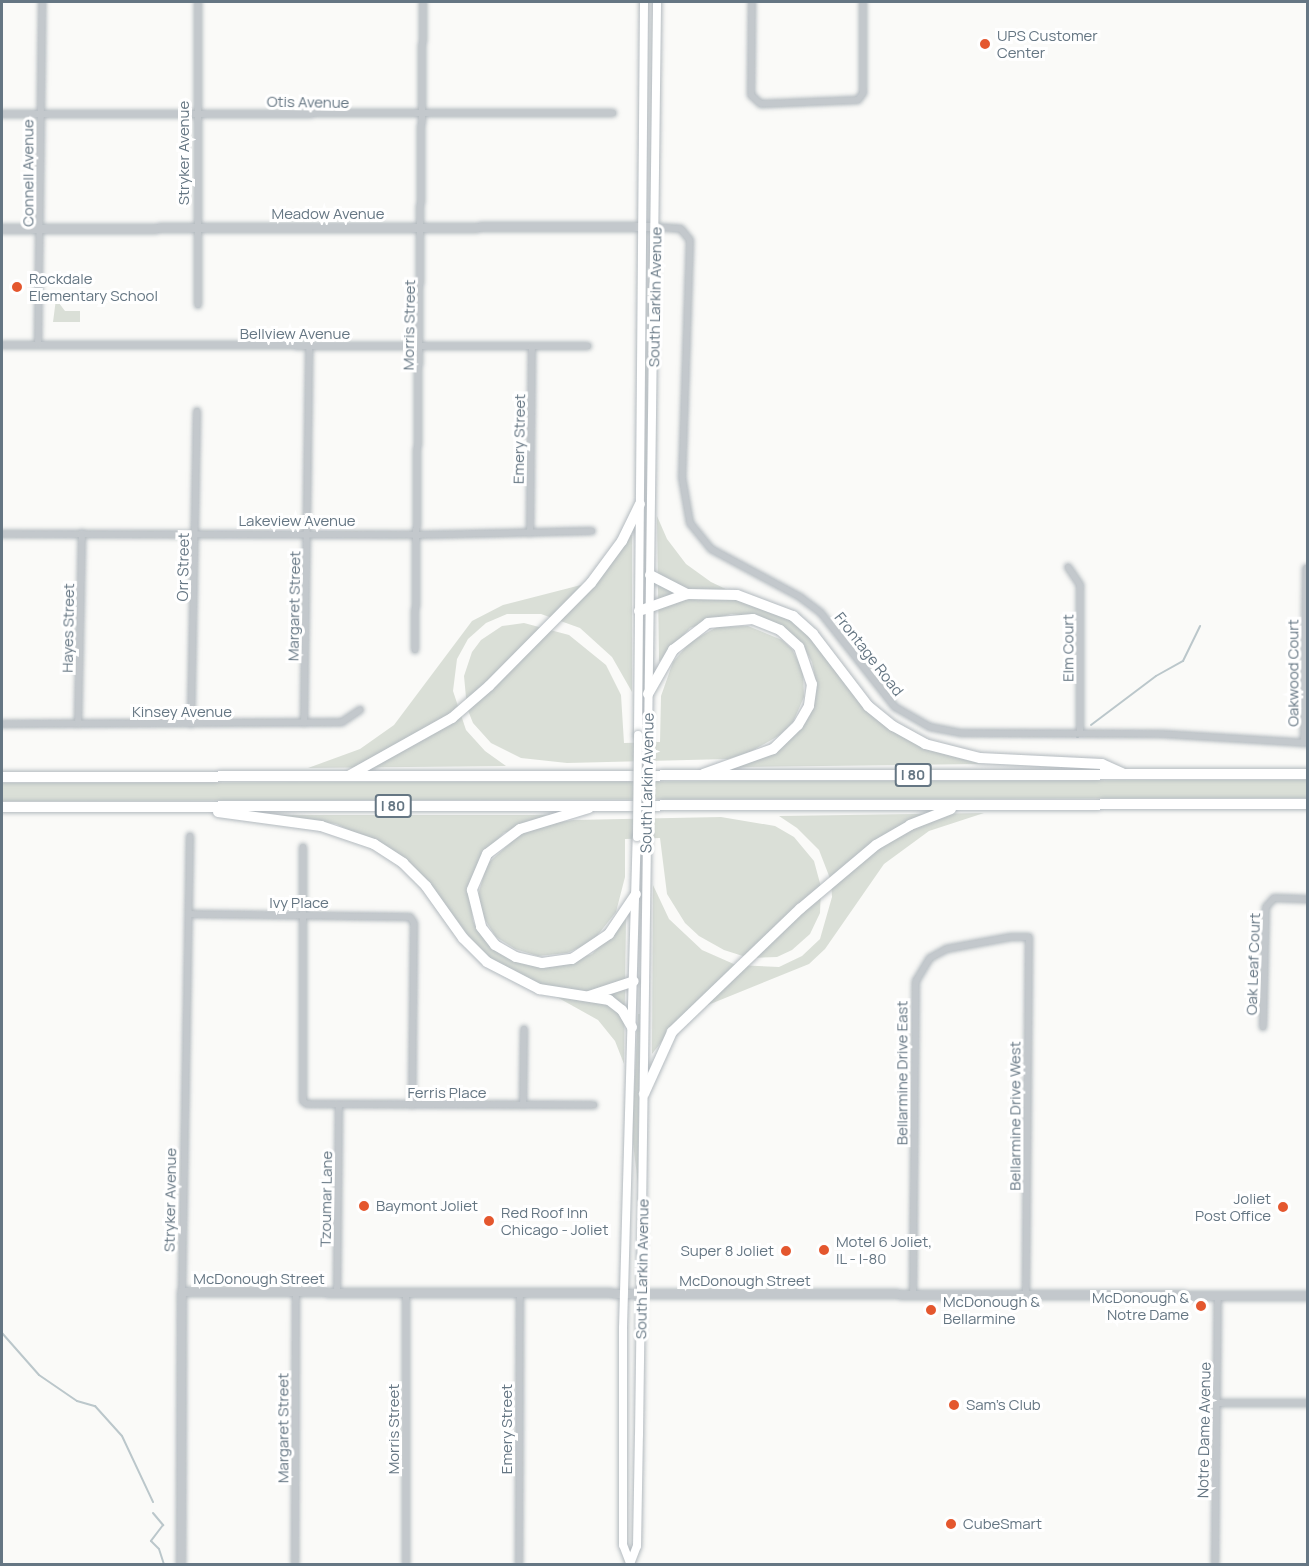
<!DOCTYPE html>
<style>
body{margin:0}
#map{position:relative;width:1309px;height:1566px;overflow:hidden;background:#fafaf8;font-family:Manrope,sans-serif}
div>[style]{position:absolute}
.green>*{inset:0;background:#dadfd7}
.stream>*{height:2px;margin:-1px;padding:0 1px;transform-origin:1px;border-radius:1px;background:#bbc7cb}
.roads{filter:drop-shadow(0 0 2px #b3babf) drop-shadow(0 0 2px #b3babf)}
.minor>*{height:6px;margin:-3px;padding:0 3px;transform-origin:3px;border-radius:3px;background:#c3c8cc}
.tertiary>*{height:8px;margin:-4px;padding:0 4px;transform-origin:4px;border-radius:4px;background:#c3c8cc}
.secondary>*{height:8px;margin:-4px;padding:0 4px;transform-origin:4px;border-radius:4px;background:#fff}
.motorway>*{height:10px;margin:-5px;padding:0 5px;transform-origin:5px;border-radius:5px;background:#fff}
.bridges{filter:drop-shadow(0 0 2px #b3babf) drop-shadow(0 0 2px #b3babf)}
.secondary-bridge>*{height:8px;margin:-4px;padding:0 4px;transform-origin:4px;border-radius:4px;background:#fff}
.dots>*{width:16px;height:16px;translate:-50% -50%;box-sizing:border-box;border:3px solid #fff;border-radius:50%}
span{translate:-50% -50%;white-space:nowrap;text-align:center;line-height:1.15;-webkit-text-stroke:6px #fff;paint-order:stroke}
.shield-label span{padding:2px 4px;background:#fff;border:2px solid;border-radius:4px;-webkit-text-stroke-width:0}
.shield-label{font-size:14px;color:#657683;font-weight:700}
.poi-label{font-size:15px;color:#657683}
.left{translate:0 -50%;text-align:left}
.right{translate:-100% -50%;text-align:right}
.street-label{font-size:15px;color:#657683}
.frame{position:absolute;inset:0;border:3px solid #657683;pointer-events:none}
</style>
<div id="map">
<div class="green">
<i style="clip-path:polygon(56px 299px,65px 311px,80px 311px,80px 322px,53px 322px)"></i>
<i style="clip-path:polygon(657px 516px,667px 539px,686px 564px,711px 582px,791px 620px,810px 635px,865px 708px,923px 748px,981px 764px,737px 767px,777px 751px,806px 722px,816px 683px,812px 662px,802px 644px,764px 618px,731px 614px,690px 628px,659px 662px)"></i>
<i style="clip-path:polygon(629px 535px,632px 535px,632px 692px,612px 657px,580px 628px,541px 614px,507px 614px,486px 623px,468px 639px,457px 659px,453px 691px,466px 730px,485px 751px,506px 766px,308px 768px,360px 749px,394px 725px,472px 621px,503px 605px,581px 585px,593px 579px)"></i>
<i style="clip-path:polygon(524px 623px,569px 635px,606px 665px,621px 695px,624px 743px,660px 742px,661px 696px,673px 662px,690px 642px,717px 627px,748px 626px,782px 640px,792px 649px,803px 671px,804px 697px,793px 722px,780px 735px,750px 752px,728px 759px,567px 763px,521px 758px,491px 743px,473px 723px,467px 708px,464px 676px,472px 652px,481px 640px,502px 626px)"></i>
<i style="clip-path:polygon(1182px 780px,1307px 780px,1308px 798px,2px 801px,2px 783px)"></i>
<i style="clip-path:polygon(984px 813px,929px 831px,884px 864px,825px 949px,809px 964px,698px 1009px,670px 1031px,652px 1054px,653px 885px,669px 919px,702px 950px,736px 965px,779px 967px,802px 956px,820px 939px,832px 897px,831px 881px,819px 850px,797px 828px,779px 816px)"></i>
<i style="clip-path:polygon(273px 815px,547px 815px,504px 833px,481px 856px,469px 887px,473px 921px,478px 931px,541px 967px,552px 967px,592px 954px,626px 919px,624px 1064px,615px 1041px,598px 1020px,494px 962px,472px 941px,433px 888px,392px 850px,336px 824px)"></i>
<i style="clip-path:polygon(721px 817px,775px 826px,794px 837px,814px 861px,821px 887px,820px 913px,810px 934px,792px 950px,777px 957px,749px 958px,724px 950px,699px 936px,685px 923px,667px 894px,660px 838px,625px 839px,625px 877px,616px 912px,592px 942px,567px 953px,538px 956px,515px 949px,496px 937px,482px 915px,478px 895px,487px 864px,519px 835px,548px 824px,573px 820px)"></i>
<i style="clip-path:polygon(638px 1014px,640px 1014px,638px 1184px,632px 1135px)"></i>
</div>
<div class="stream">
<i style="left:1091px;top:725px;width:81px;rotate:-37deg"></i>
<i style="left:1156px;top:676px;width:31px;rotate:-29deg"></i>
<i style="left:1183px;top:661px;width:39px;rotate:-64deg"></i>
<i style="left:1077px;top:737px;width:1px"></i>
<i style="left:2px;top:1333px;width:56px;rotate:48.6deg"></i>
<i style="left:39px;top:1375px;width:46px;rotate:34.4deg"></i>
<i style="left:77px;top:1401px;width:19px;rotate:16deg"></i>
<i style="left:95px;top:1406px;width:40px;rotate:48deg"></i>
<i style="left:122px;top:1436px;width:73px;rotate:64.8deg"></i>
<i style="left:153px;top:1513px;width:16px;rotate:50deg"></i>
<i style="left:163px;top:1525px;width:20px;rotate:127deg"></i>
<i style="left:151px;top:1541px;width:11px;rotate:45deg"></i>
<i style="left:159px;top:1549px;width:16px;rotate:72deg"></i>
</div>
<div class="roads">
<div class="minor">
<i style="left:752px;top:2px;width:93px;rotate:90.6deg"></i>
<i style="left:751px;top:95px;width:13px;rotate:42deg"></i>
<i style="left:761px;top:104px;width:97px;rotate:-2.4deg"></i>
<i style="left:858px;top:100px;width:9px;rotate:-54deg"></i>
<i style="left:863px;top:93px;width:91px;rotate:-90deg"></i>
<i style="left:2px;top:114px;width:611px;rotate:-0.09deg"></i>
<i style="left:655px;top:227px;width:26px;rotate:4deg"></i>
<i style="left:681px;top:229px;width:14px;rotate:51deg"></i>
<i style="left:690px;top:240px;width:237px;rotate:91.9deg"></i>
<i style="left:682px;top:477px;width:47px;rotate:80.1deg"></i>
<i style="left:690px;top:523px;width:33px;rotate:51deg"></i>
<i style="left:711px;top:549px;width:101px;rotate:28.3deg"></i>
<i style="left:800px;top:597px;width:26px;rotate:37deg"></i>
<i style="left:821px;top:613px;width:120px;rotate:51.8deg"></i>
<i style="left:895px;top:707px;width:40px;rotate:29.7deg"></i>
<i style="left:930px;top:727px;width:32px;rotate:11deg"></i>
<i style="left:961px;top:733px;width:201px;rotate:0.3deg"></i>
<i style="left:1162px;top:734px;width:146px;rotate:3.5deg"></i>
<i style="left:198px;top:305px;width:303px;rotate:-90deg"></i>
<i style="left:2px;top:345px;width:586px;rotate:0.1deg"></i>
<i style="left:38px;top:345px;width:343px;rotate:-89.3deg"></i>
<i style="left:530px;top:533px;width:187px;rotate:-89.4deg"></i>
<i style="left:2px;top:534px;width:416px;rotate:0.1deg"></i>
<i style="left:418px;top:535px;width:174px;rotate:-1.3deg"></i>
<i style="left:1068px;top:567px;width:22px;rotate:56deg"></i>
<i style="left:1080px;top:585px;width:148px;rotate:90deg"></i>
<i style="left:415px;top:650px;width:648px;rotate:-89.29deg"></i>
<i style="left:304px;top:723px;width:377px;rotate:-89.2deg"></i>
<i style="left:2px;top:724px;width:340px;rotate:-0.3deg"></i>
<i style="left:342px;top:722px;width:22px;rotate:-34deg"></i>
<i style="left:78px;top:724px;width:191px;rotate:-88.8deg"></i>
<i style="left:191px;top:724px;width:313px;rotate:-88.9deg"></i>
<i style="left:1304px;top:743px;width:175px;rotate:-89.3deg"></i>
<i style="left:303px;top:847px;width:254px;rotate:90deg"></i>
<i style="left:303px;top:1101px;width:5px;rotate:37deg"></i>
<i style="left:307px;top:1104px;width:287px;rotate:0.2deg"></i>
<i style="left:189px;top:914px;width:221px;rotate:0.8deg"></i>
<i style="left:410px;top:917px;width:7px;rotate:56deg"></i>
<i style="left:414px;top:923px;width:182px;rotate:90.6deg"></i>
<i style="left:1263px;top:1027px;width:120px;rotate:-88.6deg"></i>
<i style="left:1266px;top:907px;width:12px;rotate:-48deg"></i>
<i style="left:1274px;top:898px;width:34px;rotate:2deg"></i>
<i style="left:523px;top:1105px;width:76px;rotate:-89.2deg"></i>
<i style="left:182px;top:1292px;width:456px;rotate:-89deg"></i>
<i style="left:337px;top:1293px;width:188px;rotate:-89.4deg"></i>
<i style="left:913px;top:1295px;width:314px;rotate:-89.5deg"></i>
<i style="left:916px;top:981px;width:27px;rotate:-59deg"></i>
<i style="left:930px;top:958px;width:18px;rotate:-29deg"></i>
<i style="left:946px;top:949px;width:66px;rotate:-10.5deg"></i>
<i style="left:1011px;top:937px;width:18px"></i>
<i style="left:1029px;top:937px;width:358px;rotate:90.5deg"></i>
<i style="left:1216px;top:1403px;width:92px"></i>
<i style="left:295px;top:1564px;width:272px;rotate:-89.8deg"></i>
<i style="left:406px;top:1564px;width:271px;rotate:-90deg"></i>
<i style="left:519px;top:1564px;width:270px;rotate:-89.8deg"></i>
<i style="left:1215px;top:1564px;width:268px;rotate:-89.4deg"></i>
</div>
<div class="tertiary">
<i style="left:2px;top:229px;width:653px;rotate:-0.18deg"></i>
<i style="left:181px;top:1564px;width:272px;rotate:-89.8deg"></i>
<i style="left:182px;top:1292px;width:1126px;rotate:0.2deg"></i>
</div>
<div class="secondary">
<i style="left:638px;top:735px;width:733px;rotate:-89.53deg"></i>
<i style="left:648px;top:743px;width:741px;rotate:-89.3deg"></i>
<i style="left:630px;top:1563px;width:19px;rotate:-111deg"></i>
<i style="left:623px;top:1545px;width:217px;rotate:-90deg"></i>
<i style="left:623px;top:1328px;width:491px;rotate:-88.4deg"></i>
<i style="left:630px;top:1564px;width:19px;rotate:-69deg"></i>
<i style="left:637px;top:1546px;width:111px;rotate:-89deg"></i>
<i style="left:639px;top:1435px;width:598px;rotate:-89.23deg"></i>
</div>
<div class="motorway">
<i style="left:650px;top:575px;width:42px;rotate:27.2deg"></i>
<i style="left:687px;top:594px;width:50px;rotate:1.1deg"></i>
<i style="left:737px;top:595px;width:60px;rotate:20.6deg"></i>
<i style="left:793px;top:616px;width:27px;rotate:42deg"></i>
<i style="left:813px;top:634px;width:91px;rotate:52.6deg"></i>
<i style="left:868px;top:706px;width:32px;rotate:39deg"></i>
<i style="left:893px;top:726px;width:37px;rotate:29deg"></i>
<i style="left:925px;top:744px;width:57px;rotate:14.3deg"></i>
<i style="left:980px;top:758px;width:122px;rotate:2.8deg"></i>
<i style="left:1102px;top:764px;width:22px;rotate:24deg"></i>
<i style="left:639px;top:611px;width:51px;rotate:-19.5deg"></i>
<i style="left:648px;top:694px;width:51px;rotate:-60.4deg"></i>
<i style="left:673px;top:650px;width:44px;rotate:-37.6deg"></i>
<i style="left:708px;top:623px;width:45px;rotate:-5.1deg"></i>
<i style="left:753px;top:619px;width:29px;rotate:22deg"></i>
<i style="left:780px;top:630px;width:25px;rotate:42deg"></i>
<i style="left:799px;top:647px;width:39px;rotate:71deg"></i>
<i style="left:812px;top:684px;width:22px;rotate:98deg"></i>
<i style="left:809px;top:706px;width:22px;rotate:120deg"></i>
<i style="left:798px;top:725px;width:35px;rotate:136deg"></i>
<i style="left:773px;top:749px;width:74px;rotate:160.3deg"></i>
<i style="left:350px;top:775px;width:117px;rotate:-29.2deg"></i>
<i style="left:452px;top:718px;width:49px;rotate:-40.9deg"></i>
<i style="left:489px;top:686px;width:145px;rotate:-45.3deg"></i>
<i style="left:591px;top:583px;width:52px;rotate:-53.6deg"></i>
<i style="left:622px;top:541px;width:41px;rotate:-64.1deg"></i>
<i style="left:2px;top:777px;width:1306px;rotate:-0.13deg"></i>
<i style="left:2px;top:807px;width:1306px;rotate:-0.13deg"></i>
<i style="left:589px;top:808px;width:72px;rotate:163.1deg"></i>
<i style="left:520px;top:829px;width:41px;rotate:142.9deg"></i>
<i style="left:487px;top:854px;width:39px;rotate:113deg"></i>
<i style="left:472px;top:890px;width:38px;rotate:76deg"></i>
<i style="left:481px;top:927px;width:23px;rotate:52deg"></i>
<i style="left:495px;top:945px;width:24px;rotate:30deg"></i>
<i style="left:516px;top:957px;width:27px;rotate:13deg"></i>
<i style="left:542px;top:963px;width:30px;rotate:-8deg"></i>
<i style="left:572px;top:959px;width:45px;rotate:-34deg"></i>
<i style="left:609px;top:934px;width:48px;rotate:-56deg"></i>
<i style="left:218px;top:812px;width:104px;rotate:7.7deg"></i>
<i style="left:321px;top:826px;width:56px;rotate:18.8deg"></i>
<i style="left:374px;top:844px;width:35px;rotate:33deg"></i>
<i style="left:403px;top:863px;width:33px;rotate:45deg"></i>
<i style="left:426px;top:886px;width:64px;rotate:54.6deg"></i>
<i style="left:463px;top:938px;width:34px;rotate:45deg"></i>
<i style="left:487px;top:962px;width:59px;rotate:27.4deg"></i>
<i style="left:539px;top:989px;width:71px;rotate:8.9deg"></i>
<i style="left:609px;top:1000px;width:16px;rotate:38deg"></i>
<i style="left:622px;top:1010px;width:20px;rotate:60deg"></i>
<i style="left:589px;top:996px;width:47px;rotate:-18.4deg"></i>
<i style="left:644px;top:1094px;width:68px;rotate:-65.7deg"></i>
<i style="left:672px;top:1032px;width:178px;rotate:-43.9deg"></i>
<i style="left:800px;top:909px;width:99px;rotate:-40.1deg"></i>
<i style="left:876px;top:845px;width:39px;rotate:-30deg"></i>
<i style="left:910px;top:825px;width:44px;rotate:-21.3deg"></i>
</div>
</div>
<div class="bridges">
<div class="secondary-bridge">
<i style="left:637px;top:837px;width:102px;rotate:-89.4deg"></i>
<i style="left:647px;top:837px;width:94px;rotate:-89.4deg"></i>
</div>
</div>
<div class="dots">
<i style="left:985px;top:44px;background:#e4572e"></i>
<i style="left:17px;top:287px;background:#e4572e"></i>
<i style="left:364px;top:1206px;background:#e4572e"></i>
<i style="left:1283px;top:1207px;background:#e4572e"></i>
<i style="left:489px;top:1221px;background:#e4572e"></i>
<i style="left:824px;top:1250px;background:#e4572e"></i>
<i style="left:786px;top:1251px;background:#e4572e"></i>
<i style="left:1201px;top:1306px;background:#e4572e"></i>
<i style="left:931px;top:1310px;background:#e4572e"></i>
<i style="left:954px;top:1405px;background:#e4572e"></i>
<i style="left:951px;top:1524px;background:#e4572e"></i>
</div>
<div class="shield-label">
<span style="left:913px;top:775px">I 80</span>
<span style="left:393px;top:806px">I 80</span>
</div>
<div class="poi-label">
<span class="left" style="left:997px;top:44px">UPS Customer<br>Center</span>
<span class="left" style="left:29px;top:287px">Rockdale<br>Elementary School</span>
<span class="right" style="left:1271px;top:1207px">Joliet<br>Post Office</span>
<span class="left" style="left:376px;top:1206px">Baymont Joliet</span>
<span class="left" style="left:501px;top:1221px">Red Roof Inn<br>Chicago - Joliet</span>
<span class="left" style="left:836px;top:1250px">Motel 6 Joliet,<br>IL - I-80</span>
<span class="right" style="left:774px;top:1251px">Super 8 Joliet</span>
<span class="right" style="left:1189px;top:1306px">McDonough &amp;<br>Notre Dame</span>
<span class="left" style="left:943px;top:1310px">McDonough &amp;<br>Bellarmine</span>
<span class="left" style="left:966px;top:1405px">Sam's Club</span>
<span class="left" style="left:963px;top:1524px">CubeSmart</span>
</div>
<div class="street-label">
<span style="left:308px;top:102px;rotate:1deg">Otis Avenue</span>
<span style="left:184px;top:153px;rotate:-90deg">Stryker Avenue</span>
<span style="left:28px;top:173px;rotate:-90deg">Connell Avenue</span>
<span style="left:328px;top:214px">Meadow Avenue</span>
<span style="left:655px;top:297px;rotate:-89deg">South Larkin Avenue</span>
<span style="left:409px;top:325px;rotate:-89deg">Morris Street</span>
<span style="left:295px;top:334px">Bellview Avenue</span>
<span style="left:519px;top:439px;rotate:-89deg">Emery Street</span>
<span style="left:297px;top:521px">Lakeview Avenue</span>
<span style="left:183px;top:567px;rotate:-89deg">Orr Street</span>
<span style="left:294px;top:606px;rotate:-89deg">Margaret Street</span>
<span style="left:68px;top:628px;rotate:-89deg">Hayes Street</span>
<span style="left:1068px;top:648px;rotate:-90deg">Elm Court</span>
<span style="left:869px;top:654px;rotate:52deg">Frontage Road</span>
<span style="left:1293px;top:673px;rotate:-90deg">Oakwood Court</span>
<span style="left:182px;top:712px">Kinsey Avenue</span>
<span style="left:647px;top:783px;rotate:-89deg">South Larkin Avenue</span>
<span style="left:299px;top:903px">Ivy Place</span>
<span style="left:1253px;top:964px;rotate:-88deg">Oak Leaf Court</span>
<span style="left:902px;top:1073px;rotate:-90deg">Bellarmine Drive East</span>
<span style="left:447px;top:1093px">Ferris Place</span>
<span style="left:1015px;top:1116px;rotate:-90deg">Bellarmine Drive West</span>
<span style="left:326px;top:1199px;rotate:-89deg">Tzoumar Lane</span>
<span style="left:170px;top:1200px;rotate:-89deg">Stryker Avenue</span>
<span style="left:642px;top:1269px;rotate:-89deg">South Larkin Avenue</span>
<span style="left:259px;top:1279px">McDonough Street</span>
<span style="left:745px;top:1281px">McDonough Street</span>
<span style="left:283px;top:1428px;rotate:-90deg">Margaret Street</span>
<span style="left:394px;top:1429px;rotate:-90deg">Morris Street</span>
<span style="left:507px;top:1429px;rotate:-90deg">Emery Street</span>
<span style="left:1204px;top:1430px;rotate:-89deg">Notre Dame Avenue</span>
</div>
<div class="frame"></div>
</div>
